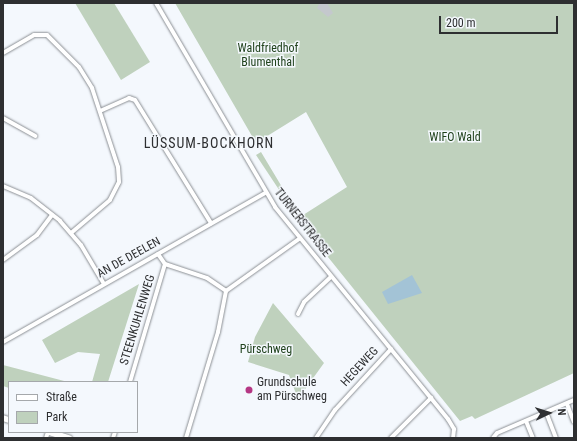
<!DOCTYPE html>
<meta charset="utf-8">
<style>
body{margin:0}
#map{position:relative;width:577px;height:441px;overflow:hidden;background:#f4f8fd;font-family:"Roboto Condensed",sans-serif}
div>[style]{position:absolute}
.green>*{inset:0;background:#bfd1bd}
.water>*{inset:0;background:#a3c3d6}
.building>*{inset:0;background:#c4c8cd}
.roads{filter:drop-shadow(0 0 1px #8c9095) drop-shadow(0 0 1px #8c9095)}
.minor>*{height:4px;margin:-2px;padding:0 2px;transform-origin:2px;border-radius:2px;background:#fff}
.secondary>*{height:5.5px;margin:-2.75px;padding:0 2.75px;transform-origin:2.75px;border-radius:2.75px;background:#fff}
.dots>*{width:11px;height:11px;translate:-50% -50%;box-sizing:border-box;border:2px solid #f4f8fd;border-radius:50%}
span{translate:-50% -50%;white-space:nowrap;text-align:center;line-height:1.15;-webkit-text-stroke:3px #f4f8fd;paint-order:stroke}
.park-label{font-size:12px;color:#20421d}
.street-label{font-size:12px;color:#2e2f31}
.poi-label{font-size:12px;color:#2e2f31}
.left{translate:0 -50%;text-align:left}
.quarter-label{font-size:14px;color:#2e2f31;letter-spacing:1px}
.frame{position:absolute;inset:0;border:4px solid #2e2f31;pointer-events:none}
.legend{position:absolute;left:8px;top:381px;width:130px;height:52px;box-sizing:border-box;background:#f4f8fd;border:1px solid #a5a8ab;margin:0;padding:5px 7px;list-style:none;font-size:12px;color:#2e2f31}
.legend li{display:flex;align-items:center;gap:8px;height:20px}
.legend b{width:20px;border:1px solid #a5a8ab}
.north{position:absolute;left:529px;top:393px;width:40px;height:40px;-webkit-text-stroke:3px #f4f8fd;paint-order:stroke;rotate:86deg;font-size:11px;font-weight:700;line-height:16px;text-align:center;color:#2e2f31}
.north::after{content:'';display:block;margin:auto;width:14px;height:18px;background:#2e2f31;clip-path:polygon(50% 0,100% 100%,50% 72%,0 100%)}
.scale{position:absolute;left:439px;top:16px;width:119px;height:18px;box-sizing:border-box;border:2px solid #2e2f31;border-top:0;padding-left:5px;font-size:12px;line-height:14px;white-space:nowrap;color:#2e2f31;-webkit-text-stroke:3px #f4f8fd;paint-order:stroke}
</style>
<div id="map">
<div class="green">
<i style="clip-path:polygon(75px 3px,114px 3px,150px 62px,121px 80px)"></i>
<i style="clip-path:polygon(175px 3px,574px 3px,574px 373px,475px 419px,472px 416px,460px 421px,303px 226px,256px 155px,261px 152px,300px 217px,347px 187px,306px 112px,256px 143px)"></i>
<i style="clip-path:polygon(139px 284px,108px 382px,92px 382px,100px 354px,78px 352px,55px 363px,42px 340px)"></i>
<i style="clip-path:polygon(273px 303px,324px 363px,298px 399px,289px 375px,248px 362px,255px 337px)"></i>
<i style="clip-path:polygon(3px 365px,68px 382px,9px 382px,9px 388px,3px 386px)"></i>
</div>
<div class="water">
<i style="clip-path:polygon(412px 275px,422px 293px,388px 304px,382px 292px)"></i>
</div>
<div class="building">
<i style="clip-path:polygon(327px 3px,333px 13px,328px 17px,317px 8px,319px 4px)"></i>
</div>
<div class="roads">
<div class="minor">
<i style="left:156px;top:3px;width:236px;rotate:59.7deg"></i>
<i style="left:275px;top:207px;width:274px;rotate:50.8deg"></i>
<i style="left:448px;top:419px;width:12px;rotate:59deg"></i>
<i style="left:454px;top:429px;width:9px;rotate:96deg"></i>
<i style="left:3px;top:53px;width:36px;rotate:-30deg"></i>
<i style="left:34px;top:35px;width:13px"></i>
<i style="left:47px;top:35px;width:45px;rotate:45deg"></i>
<i style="left:79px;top:67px;width:25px;rotate:58deg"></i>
<i style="left:92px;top:88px;width:83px;rotate:71.8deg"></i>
<i style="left:118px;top:167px;width:15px;rotate:86deg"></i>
<i style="left:119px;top:182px;width:20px;rotate:117deg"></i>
<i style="left:110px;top:200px;width:51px;rotate:139.8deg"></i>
<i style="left:100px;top:111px;width:32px;rotate:-24deg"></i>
<i style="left:129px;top:98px;width:6px;rotate:18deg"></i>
<i style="left:135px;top:100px;width:145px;rotate:58.3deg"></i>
<i style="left:3px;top:118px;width:37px;rotate:29deg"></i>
<i style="left:3px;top:186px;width:30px;rotate:23deg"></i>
<i style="left:31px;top:198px;width:37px;rotate:38deg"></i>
<i style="left:60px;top:221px;width:32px;rotate:49deg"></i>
<i style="left:81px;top:245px;width:45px;rotate:59.5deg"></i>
<i style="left:158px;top:254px;width:12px;rotate:55deg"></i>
<i style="left:165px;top:264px;width:44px;rotate:18.4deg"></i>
<i style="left:207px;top:278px;width:23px;rotate:34deg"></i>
<i style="left:3px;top:260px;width:42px;rotate:-36.3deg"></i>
<i style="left:37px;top:235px;width:25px;rotate:-53deg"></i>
<i style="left:298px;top:314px;width:13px;rotate:-63deg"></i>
<i style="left:304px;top:302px;width:37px;rotate:-43deg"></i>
<i style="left:3px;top:342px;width:301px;rotate:-29.6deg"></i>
<i style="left:130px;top:382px;width:123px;rotate:-73.5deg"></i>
<i style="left:567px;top:404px;width:19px;rotate:69deg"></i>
<i style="left:546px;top:412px;width:28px;rotate:69deg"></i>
<i style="left:526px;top:421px;width:18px;rotate:68deg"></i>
<i style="left:46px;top:438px;width:6px;rotate:-72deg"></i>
<i style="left:113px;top:438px;width:6px;rotate:-72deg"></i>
<i style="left:186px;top:438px;width:111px;rotate:-73.2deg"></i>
<i style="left:218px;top:332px;width:42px;rotate:-79deg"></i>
<i style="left:226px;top:291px;width:90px;rotate:-35.5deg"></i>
<i style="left:316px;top:438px;width:34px;rotate:-56deg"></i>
<i style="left:335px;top:410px;width:83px;rotate:-47.4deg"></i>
<i style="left:391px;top:438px;width:57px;rotate:-45deg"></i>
<i style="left:493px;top:438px;width:6px;rotate:-51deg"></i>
<i style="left:497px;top:433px;width:84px;rotate:-23.2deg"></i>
</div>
<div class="secondary">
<i style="left:3px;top:418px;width:6px;rotate:18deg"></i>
<i style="left:49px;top:432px;width:21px;rotate:17deg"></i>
</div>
</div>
<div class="dots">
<i style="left:249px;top:390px;background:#b53784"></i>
</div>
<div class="park-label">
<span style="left:268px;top:56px">Waldfriedhof<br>Blumenthal</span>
<span style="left:455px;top:138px">WIFO Wald</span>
<span style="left:266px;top:350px">Pürschweg</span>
</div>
<div class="street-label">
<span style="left:302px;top:223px;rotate:52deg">TURNERSTRASSE</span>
<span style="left:129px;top:258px;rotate:-29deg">AN DE DEELEN</span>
<span style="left:138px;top:320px;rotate:-73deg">STEENKUHLENWEG</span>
<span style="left:360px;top:367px;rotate:-47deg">HEGEWEG</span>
</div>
<div class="poi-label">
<span class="left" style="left:257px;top:390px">Grundschule<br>am Pürschweg</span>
</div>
<div class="quarter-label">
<span style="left:209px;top:143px">LÜSSUM-BOCKHORN</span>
</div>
<div class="frame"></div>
<ul class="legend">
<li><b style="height:5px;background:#fff"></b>Straße</li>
<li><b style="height:11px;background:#bfd1bd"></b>Park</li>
</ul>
<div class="north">N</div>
<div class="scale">200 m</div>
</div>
